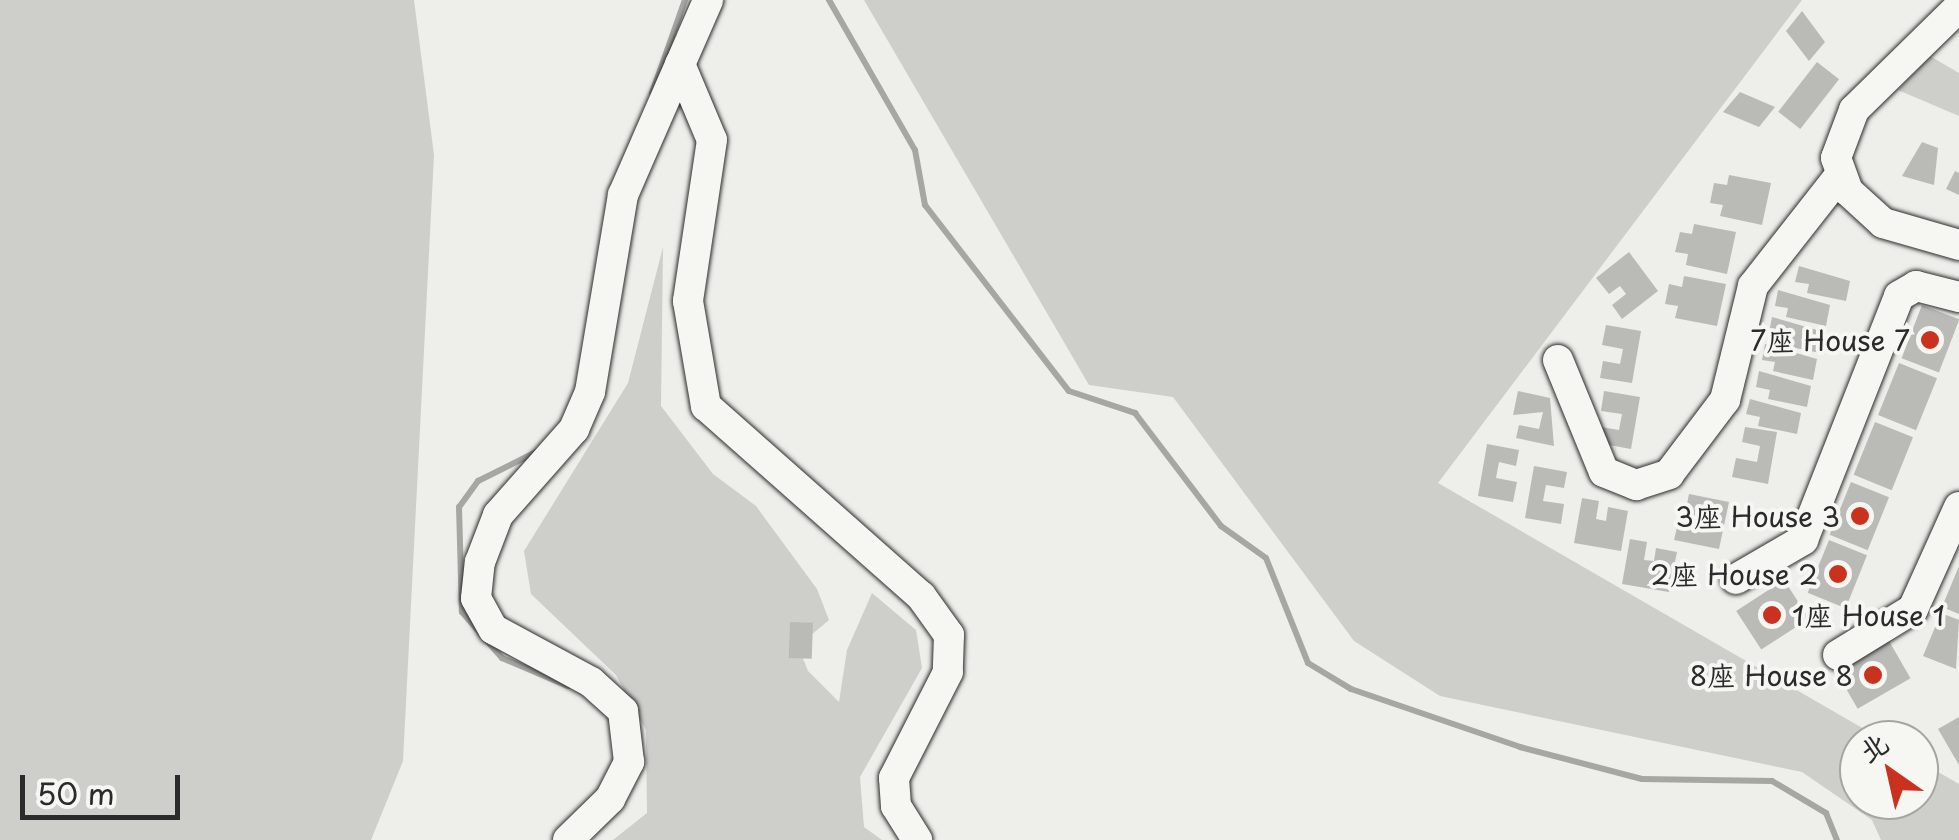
<!DOCTYPE html>
<meta charset="utf-8">
<style>
body{margin:0}
#map{position:relative;width:1959px;height:840px;overflow:hidden;background:#eeeeea;font-family:"Playpen Sans","LXGW WenKai TC",sans-serif}
div>[style]{position:absolute}
.green>*{inset:0;background:#cececa}
.stream>*{height:6px;margin:-3px;padding:0 3px;transform-origin:3px;border-radius:3px;background:#a6a6a3}
.building>*{inset:0;background:#babab7;transform-origin:0 0}
.roads{filter:drop-shadow(0 0 2px #2b2b2b) drop-shadow(0 0 2px #2b2b2b)}
.minor>*{height:30px;margin:-15px;padding:0 15px;transform-origin:15px;border-radius:15px;background:#f6f6f2}
.dots>*{width:28px;height:28px;translate:-50% -50%;box-sizing:border-box;border:5px solid #f6f6f2;border-radius:50%}
span{translate:-50% -50%;white-space:nowrap;text-align:center;line-height:1.15;-webkit-text-stroke:8px #f6f6f2;paint-order:stroke}
.poi-label{font-size:28px;color:#2b2b2b}
.right{translate:-100% -50%;text-align:right}
.left{translate:0 -50%;text-align:left}
.north{position:absolute;left:1839px;top:720px;width:100px;height:100px;box-sizing:border-box;background:#f6f6f2;border:2px solid #a5a5a2;border-radius:50%;rotate:326deg;font-size:28px;font-weight:700;line-height:40px;text-align:center;color:#2b2b2b}
.north::after{content:'';display:block;margin:auto;width:35px;height:45px;background:#c8321e;clip-path:polygon(50% 0,100% 100%,50% 72%,0 100%)}
.scale{position:absolute;left:20px;top:775px;width:160px;height:45px;box-sizing:border-box;border:5px solid #2b2b2b;border-top:0;padding-left:12px;font-size:30px;line-height:35px;white-space:nowrap;color:#2b2b2b;-webkit-text-stroke:8px #f6f6f2;paint-order:stroke}
</style>
<div id="map">
<div class="green">
<i style="clip-path:polygon(0 0,414px 0,434px 155px,403px 761px,371px 840px,0 840px)"></i>
<i style="clip-path:polygon(864px 0,1802px 0,1438px 483px,1883px 740px,1859px 740px,1859px 800px,1919px 800px,1919px 761px,1959px 784px,1959px 840px,1881px 840px,1872px 820px,1802px 772px,1440px 696px,1354px 641px,1173px 397px,1089px 385px)"></i>
<i style="clip-path:polygon(1930px 56px,1959px 73px,1959px 116px,1898px 90px)"></i>
<i style="clip-path:polygon(663px 247px,661px 406px,713px 474px,756px 506px,817px 589px,829px 620px,798px 646px,808px 671px,839px 702px,847px 650px,872px 593px,916px 630px,922px 668px,860px 777px,864px 827px,882px 840px,613px 840px,647px 813px,646px 730px,616px 675px,531px 594px,524px 551px,628px 383px)"></i>
</div>
<div class="stream">
<i style="left:829px;top:0;width:173px;rotate:60.2deg"></i>
<i style="left:915px;top:150px;width:56px;rotate:79.7deg"></i>
<i style="left:925px;top:205px;width:235px;rotate:52.3deg"></i>
<i style="left:1069px;top:391px;width:70px;rotate:18.4deg"></i>
<i style="left:1135px;top:413px;width:142px;rotate:52.7deg"></i>
<i style="left:1221px;top:526px;width:55px;rotate:35.4deg"></i>
<i style="left:1266px;top:558px;width:113px;rotate:68.2deg"></i>
<i style="left:1308px;top:663px;width:50px;rotate:31.2deg"></i>
<i style="left:1351px;top:689px;width:179px;rotate:18.9deg"></i>
<i style="left:1520px;top:747px;width:126px;rotate:14.7deg"></i>
<i style="left:1642px;top:779px;width:130px;rotate:0.9deg"></i>
<i style="left:1772px;top:781px;width:63px;rotate:30.7deg"></i>
<i style="left:1826px;top:813px;width:29px;rotate:68deg"></i>
<i style="left:652px;top:93px;width:99px;rotate:-70.5deg"></i>
<i style="left:538px;top:451px;width:67px;rotate:153.4deg"></i>
<i style="left:478px;top:481px;width:32px;rotate:126deg"></i>
<i style="left:459px;top:507px;width:105px;rotate:88.4deg"></i>
<i style="left:462px;top:612px;width:61px;rotate:49deg"></i>
<i style="left:502px;top:658px;width:72px;rotate:23deg"></i>
</div>
<div class="building">
<i style="clip-path:polygon(1802px 11px,1825px 42px,1809px 61px,1786px 31px)"></i>
<i style="left:1817px;top:62px;width:28px;height:63px;rotate:38deg"></i>
<i style="clip-path:polygon(1740px 92px,1775px 107px,1759px 127px,1723px 112px)"></i>
<i style="clip-path:polygon(1922px 142px,1938px 148px,1934px 185px,1902px 176px)"></i>
<i style="clip-path:polygon(1955px 171px,1959px 173px,1959px 195px,1946px 189px)"></i>
<i style="clip-path:polygon(1729px 175px,1771px 183px,1762px 225px,1720px 216px,1723px 205px,1710px 203px,1714px 183px,1727px 185px)"></i>
<i style="clip-path:polygon(1694px 224px,1736px 232px,1727px 274px,1686px 265px,1688px 254px,1675px 252px,1680px 232px,1692px 234px)"></i>
<i style="clip-path:polygon(1629px 252px,1658px 291px,1622px 319px,1612px 305px,1626px 294px,1620px 286px,1609px 294px,1596px 278px)"></i>
<i style="clip-path:polygon(1799px 266px,1850px 281px,1846px 301px,1807px 293px,1809px 284px,1795px 282px)"></i>
<i style="clip-path:polygon(1684px 276px,1726px 284px,1717px 326px,1675px 318px,1678px 306px,1665px 304px,1669px 284px,1682px 287px)"></i>
<i style="clip-path:polygon(1778px 290px,1830px 305px,1826px 326px,1786px 317px,1788px 308px,1775px 306px)"></i>
<i style="left:1922px;top:305px;width:40px;height:57px;rotate:21deg"></i>
<i style="clip-path:polygon(1772px 317px,1824px 332px,1820px 353px,1781px 345px,1783px 336px,1769px 333px)"></i>
<i style="clip-path:polygon(1606px 325px,1641px 331px,1632px 383px,1600px 378px,1603px 361px,1620px 364px,1623px 349px,1602px 345px)"></i>
<i style="clip-path:polygon(1765px 344px,1817px 359px,1813px 380px,1773px 371px,1775px 362px,1762px 360px)"></i>
<i style="left:1899px;top:363px;width:41px;height:56px;rotate:22deg"></i>
<i style="clip-path:polygon(1759px 371px,1811px 386px,1807px 407px,1768px 399px,1770px 390px,1756px 387px)"></i>
<i style="clip-path:polygon(1518px 391px,1550px 398px,1554px 446px,1516px 438px,1519px 425px,1539px 429px,1543px 412px,1513px 415px)"></i>
<i style="clip-path:polygon(1604px 391px,1640px 397px,1631px 449px,1598px 443px,1601px 427px,1619px 430px,1622px 414px,1601px 411px)"></i>
<i style="clip-path:polygon(1750px 399px,1801px 413px,1797px 434px,1758px 426px,1760px 417px,1746px 414px)"></i>
<i style="left:1875px;top:422px;width:41px;height:57px;rotate:22deg"></i>
<i style="clip-path:polygon(1745px 427px,1777px 432px,1768px 484px,1732px 477px,1736px 458px,1757px 462px,1760px 446px,1742px 442px)"></i>
<i style="clip-path:polygon(1487px 444px,1519px 450px,1516px 466px,1499px 462px,1496px 478px,1517px 482px,1513px 502px,1478px 496px)"></i>
<i style="clip-path:polygon(1534px 466px,1567px 472px,1564px 488px,1546px 485px,1543px 501px,1564px 504px,1561px 524px,1525px 518px)"></i>
<i style="left:1851px;top:482px;width:41px;height:57px;rotate:22deg"></i>
<i style="clip-path:polygon(1689px 494px,1729px 502px,1719px 549px,1674px 540px,1678px 523px,1695px 527px,1698px 516px,1685px 514px)"></i>
<i style="clip-path:polygon(1582px 498px,1599px 501px,1596px 519px,1606px 521px,1608px 507px,1628px 511px,1621px 551px,1574px 543px)"></i>
<i style="clip-path:polygon(1630px 539px,1647px 542px,1644px 560px,1654px 561px,1656px 548px,1677px 552px,1669px 592px,1622px 584px)"></i>
<i style="left:1829px;top:540px;width:41px;height:57px;rotate:22deg"></i>
<i style="clip-path:polygon(1959px 566px,1959px 614px,1942px 607px)"></i>
<i style="left:1784px;top:580px;width:46px;height:57px;rotate:57deg"></i>
<i style="clip-path:polygon(1941px 613px,1959px 620px,1956px 669px,1923px 656px)"></i>
<i style="left:790px;top:622px;width:23px;height:36px;rotate:2deg"></i>
<i style="left:1889px;top:641px;width:43px;height:61px;rotate:60deg"></i>
<i style="clip-path:polygon(1959px 717px,1959px 765px,1938px 729px)"></i>
</div>
<div class="roads">
<div class="minor">
<i style="left:1959px;top:7px;width:147px;rotate:135.6deg"></i>
<i style="left:1854px;top:110px;width:51px;rotate:110.6deg"></i>
<i style="left:1836px;top:158px;width:35px;rotate:70deg"></i>
<i style="left:1848px;top:191px;width:47px;rotate:42.4deg"></i>
<i style="left:1883px;top:223px;width:79px;rotate:16.1deg"></i>
<i style="left:680px;top:64px;width:82px;rotate:67.2deg"></i>
<i style="left:712px;top:140px;width:163px;rotate:98.5deg"></i>
<i style="left:688px;top:301px;width:107px;rotate:80.3deg"></i>
<i style="left:706px;top:406px;width:287px;rotate:41.5deg"></i>
<i style="left:921px;top:596px;width:48px;rotate:54.3deg"></i>
<i style="left:949px;top:635px;width:37px;rotate:92deg"></i>
<i style="left:948px;top:672px;width:119px;rotate:117deg"></i>
<i style="left:894px;top:778px;width:28px;rotate:86deg"></i>
<i style="left:896px;top:806px;width:40px;rotate:58deg"></i>
<i style="left:1558px;top:360px;width:121px;rotate:67.7deg"></i>
<i style="left:1604px;top:472px;width:35px;rotate:22deg"></i>
<i style="left:1636px;top:485px;width:35px;rotate:-18deg"></i>
<i style="left:1669px;top:474px;width:93px;rotate:-52.9deg"></i>
<i style="left:1725px;top:400px;width:117px;rotate:-76.2deg"></i>
<i style="left:1753px;top:286px;width:141px;rotate:-51.9deg"></i>
<i style="left:1736px;top:579px;width:78px;rotate:-30.2deg"></i>
<i style="left:1803px;top:540px;width:262px;rotate:-68.5deg"></i>
<i style="left:1899px;top:296px;width:20px;rotate:-30deg"></i>
<i style="left:1916px;top:286px;width:44px;rotate:14.3deg"></i>
<i style="left:1838px;top:655px;width:88px;rotate:-31.5deg"></i>
<i style="left:1913px;top:609px;width:112px;rotate:-65.7deg"></i>
<i style="left:568px;top:840px;width:59px;rotate:-44.3deg"></i>
<i style="left:610px;top:799px;width:42px;rotate:-62.8deg"></i>
<i style="left:629px;top:762px;width:51px;rotate:-96.7deg"></i>
<i style="left:623px;top:711px;width:43px;rotate:-137.8deg"></i>
<i style="left:591px;top:682px;width:111px;rotate:-151.6deg"></i>
<i style="left:493px;top:629px;width:35px;rotate:-119deg"></i>
<i style="left:476px;top:598px;width:36px;rotate:-84deg"></i>
<i style="left:480px;top:562px;width:50px;rotate:-69deg"></i>
<i style="left:498px;top:515px;width:115px;rotate:-48.5deg"></i>
<i style="left:574px;top:429px;width:40px;rotate:-66.6deg"></i>
<i style="left:590px;top:392px;width:200px;rotate:-80.5deg"></i>
<i style="left:623px;top:195px;width:213px;rotate:-66.4deg"></i>
</div>
</div>
<div class="dots">
<i style="left:1930px;top:340px;background:#c8321e"></i>
<i style="left:1860px;top:516px;background:#c8321e"></i>
<i style="left:1838px;top:574px;background:#c8321e"></i>
<i style="left:1772px;top:615px;background:#c8321e"></i>
<i style="left:1873px;top:675px;background:#c8321e"></i>
</div>
<div class="poi-label">
<span class="right" style="left:1910px;top:340px">7座 House 7</span>
<span class="right" style="left:1840px;top:516px">3座 House 3</span>
<span class="right" style="left:1818px;top:574px">2座 House 2</span>
<span class="left" style="left:1792px;top:615px">1座 House 1</span>
<span class="right" style="left:1853px;top:675px">8座 House 8</span>
</div>
<div class="north">北</div>
<div class="scale">50 m</div>
</div>
